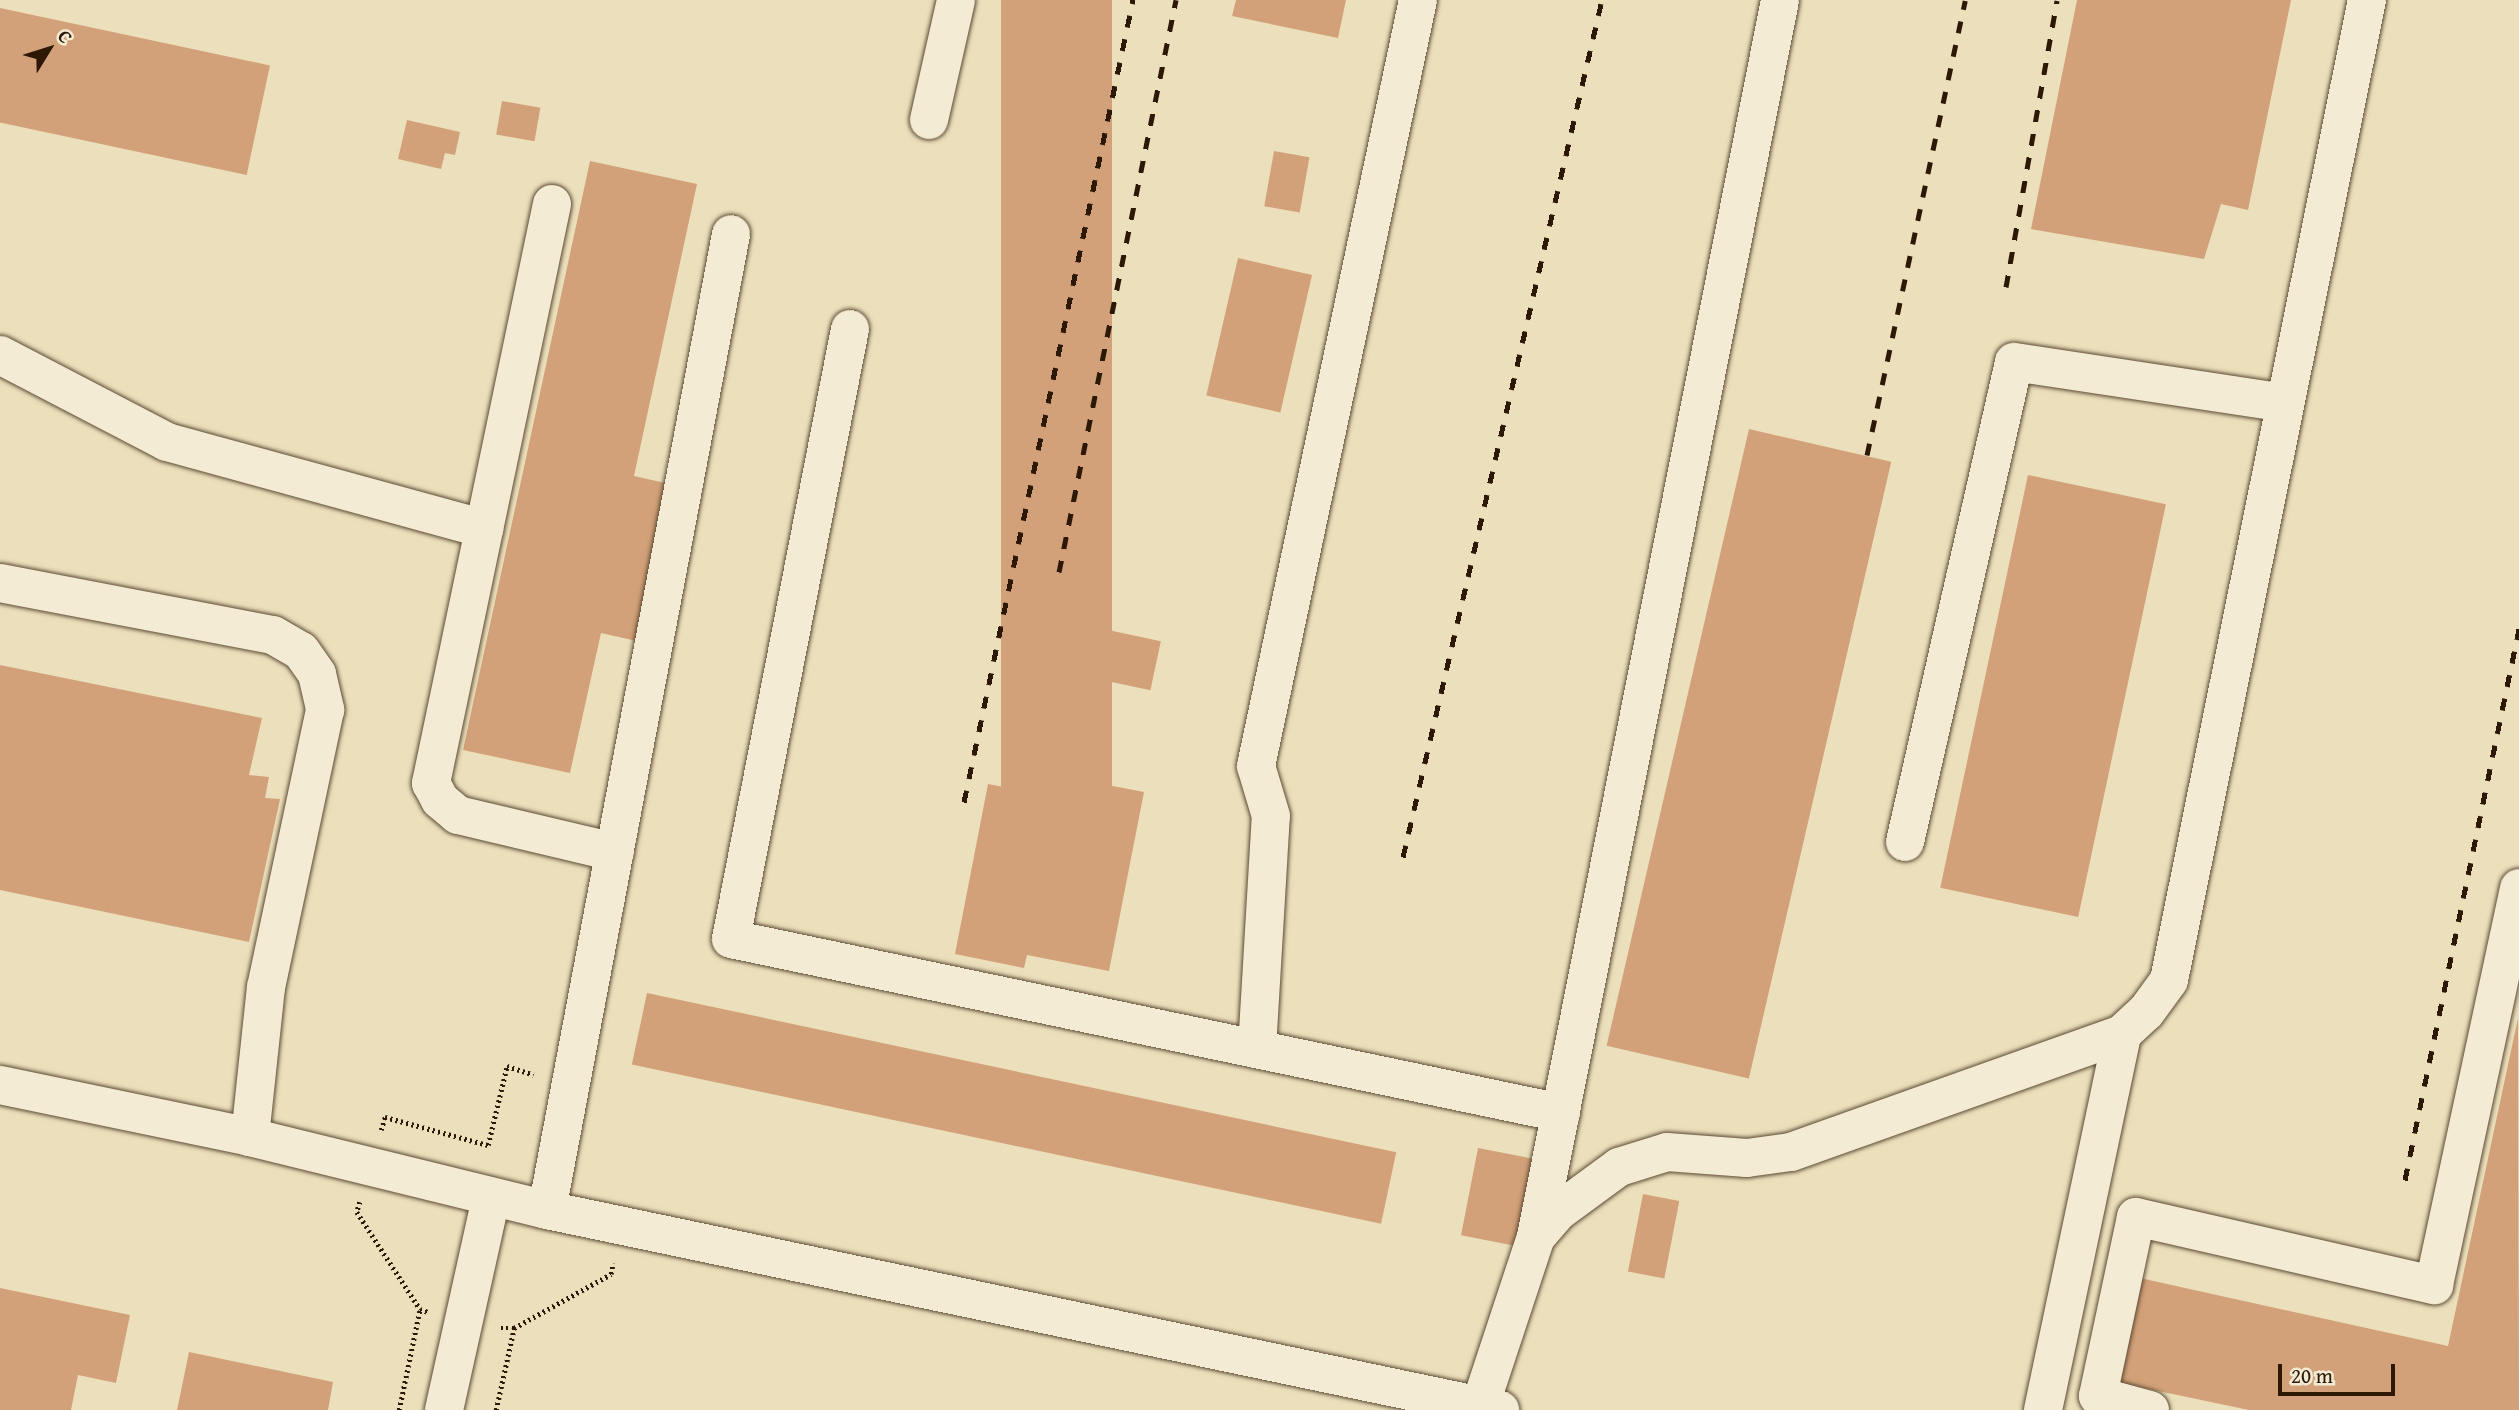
<!DOCTYPE html>
<meta charset="utf-8">
<style>
body{margin:0}
#map{position:relative;width:2519px;height:1410px;overflow:hidden;background:#ece0bc;font-family:"Gentium Book Plus",serif}
div>[style]{position:absolute}
.building>*{inset:0;background:#d2a179;transform-origin:0 0}
.path>*{height:4.5px;margin-top:-2.25px;transform-origin:0;background:repeating-linear-gradient(90deg,#2d1806 0 2px,transparent 0 5.5px)}
.roads{filter:drop-shadow(0 0 2px #5d4a34) drop-shadow(0 0 2px #5d4a34)}
.minor>*{height:38px;margin:-19px;padding:0 19px;transform-origin:19px;border-radius:19px;background:#f3ebd3}
.rail>*{height:5px;margin-top:-2.5px;transform-origin:0;background:repeating-linear-gradient(90deg,#2d1806 0 12px,transparent 0 24px)}
span{translate:-50% -50%;white-space:nowrap;text-align:center;line-height:1.15;-webkit-text-stroke:5px #f3ebd3;paint-order:stroke}
.north{position:absolute;left:14px;top:14px;width:70px;height:70px;-webkit-text-stroke:5px #f3ebd3;paint-order:stroke;rotate:52deg;font-size:19px;font-weight:700;line-height:28px;text-align:center;color:#2d1806}
.north::after{content:'';display:block;margin:auto;width:24px;height:32px;background:#2d1806;clip-path:polygon(50% 0,100% 100%,50% 72%,0 100%)}
.scale{position:absolute;left:2278px;top:1364px;width:117px;height:32px;box-sizing:border-box;border:4px solid #2d1806;border-top:0;padding-left:9px;font-size:21px;line-height:24px;white-space:nowrap;color:#2d1806;-webkit-text-stroke:5px #f3ebd3;paint-order:stroke}
</style>
<div id="map">
<div class="building">
<i style="left:1001px;top:0;width:111px;height:906px"></i>
<i style="clip-path:polygon(1236px 0,1346px 0,1338px 38px,1232px 16px)"></i>
<i style="clip-path:polygon(2077px 0,2291px 0,2248px 210px,2221px 204px,2204px 259px,2031px 229px)"></i>
<i style="left:0;top:8px;width:276px;height:112px;rotate:12deg"></i>
<i style="left:502px;top:101px;width:39px;height:34px;rotate:10deg"></i>
<i style="clip-path:polygon(407px 120px,460px 132px,455px 155px,445px 153px,441px 169px,398px 159px)"></i>
<i style="left:1274px;top:151px;width:36px;height:56px;rotate:10deg"></i>
<i style="clip-path:polygon(590px 161px,697px 184px,634px 476px,674px 485px,641px 642px,601px 633px,570px 773px,463px 750px)"></i>
<i style="left:1238px;top:258px;width:76px;height:141px;rotate:13deg"></i>
<i style="left:1749px;top:429px;width:146px;height:633px;rotate:13deg"></i>
<i style="left:2028px;top:475px;width:141px;height:422px;rotate:12deg"></i>
<i style="left:1108px;top:630px;width:54px;height:50px;rotate:12deg"></i>
<i style="clip-path:polygon(0 665px,262px 718px,249px 775px,269px 777px,265px 798px,280px 799px,249px 942px,0 890px)"></i>
<i style="clip-path:polygon(1071px 778px,1144px 792px,1109px 971px,1027px 955px,1024px 968px,955px 954px,988px 784px,1067px 799px)"></i>
<i style="left:647px;top:993px;width:766px;height:73px;rotate:12deg"></i>
<i style="clip-path:polygon(2518px 1018px,2519px 1410px,2249px 1410px,2115px 1382px,2140px 1278px,2448px 1346px)"></i>
<i style="left:1478px;top:1148px;width:60px;height:89px;rotate:11deg"></i>
<i style="left:1643px;top:1194px;width:37px;height:79px;rotate:11deg"></i>
<i style="clip-path:polygon(0 1288px,130px 1315px,116px 1383px,78px 1375px,71px 1410px,0 1410px)"></i>
<i style="clip-path:polygon(189px 1352px,333px 1382px,328px 1410px,177px 1410px)"></i>
</div>
<div class="path">
<i style="left:381px;top:1130px;width:14px;rotate:-73deg"></i>
<i style="left:385px;top:1117px;width:107px;rotate:15.2deg"></i>
<i style="left:488px;top:1145px;width:81px;rotate:-76.5deg"></i>
<i style="left:507px;top:1066px;width:28px;rotate:18deg"></i>
<i style="left:360px;top:1202px;width:10px;rotate:107deg"></i>
<i style="left:357px;top:1212px;width:116px;rotate:57deg"></i>
<i style="left:420px;top:1309px;width:9px;rotate:21deg"></i>
<i style="left:501px;top:1328px;width:13px"></i>
<i style="left:399px;top:1410px;width:103px;rotate:-78.3deg"></i>
<i style="left:496px;top:1410px;width:84px;rotate:-77.6deg"></i>
<i style="left:514px;top:1328px;width:111px;rotate:-29.1deg"></i>
<i style="left:611px;top:1274px;width:11px;rotate:-80deg"></i>
</div>
<div class="roads">
<div class="minor">
<i style="left:929px;top:120px;width:123px;rotate:-77.3deg"></i>
<i style="left:552px;top:204px;width:592px;rotate:101.8deg"></i>
<i style="left:431px;top:783px;width:19px;rotate:62deg"></i>
<i style="left:440px;top:800px;width:23px;rotate:40deg"></i>
<i style="left:458px;top:815px;width:161px;rotate:13.3deg"></i>
<i style="left:850px;top:329px;width:621px;rotate:101.04deg"></i>
<i style="left:731px;top:939px;width:848px;rotate:11.84deg"></i>
<i style="left:0;top:355px;width:188px;rotate:27.5deg"></i>
<i style="left:167px;top:442px;width:329px;rotate:15.3deg"></i>
<i style="left:0;top:583px;width:278px;rotate:10.8deg"></i>
<i style="left:273px;top:635px;width:32px;rotate:30deg"></i>
<i style="left:301px;top:651px;width:28px;rotate:55deg"></i>
<i style="left:317px;top:674px;width:37px;rotate:77deg"></i>
<i style="left:325px;top:710px;width:283px;rotate:102deg"></i>
<i style="left:266px;top:987px;width:151px;rotate:96.1deg"></i>
<i style="left:1905px;top:842px;width:492px;rotate:-77.2deg"></i>
<i style="left:2014px;top:362px;width:274px;rotate:8.6deg"></i>
<i style="left:1257px;top:1049px;width:233px;rotate:-86.6deg"></i>
<i style="left:1271px;top:816px;width:52px;rotate:-106.7deg"></i>
<i style="left:1256px;top:766px;width:783px;rotate:-78.06deg"></i>
<i style="left:0;top:1085px;width:255px;rotate:11.7deg"></i>
<i style="left:250px;top:1137px;width:306px;rotate:13.8deg"></i>
<i style="left:547px;top:1210px;width:974px;rotate:11.85deg"></i>
<i style="left:547px;top:1210px;width:993px;rotate:-79.32deg"></i>
<i style="left:1536px;top:1237px;width:1261px;rotate:-78.84deg"></i>
<i style="left:1480px;top:1406px;width:178px;rotate:-71.7deg"></i>
<i style="left:1536px;top:1237px;width:35px;rotate:-49deg"></i>
<i style="left:1559px;top:1211px;width:74px;rotate:-36.3deg"></i>
<i style="left:1619px;top:1167px;width:50px;rotate:-17.4deg"></i>
<i style="left:1667px;top:1152px;width:80px;rotate:4.3deg"></i>
<i style="left:1747px;top:1158px;width:44px;rotate:-7.8deg"></i>
<i style="left:1791px;top:1152px;width:351px;rotate:-19.6deg"></i>
<i style="left:2122px;top:1034px;width:33px;rotate:-43deg"></i>
<i style="left:2146px;top:1012px;width:39px;rotate:-54deg"></i>
<i style="left:2169px;top:980px;width:1000px;rotate:-78.58deg"></i>
<i style="left:444px;top:1410px;width:217px;rotate:-77.5deg"></i>
<i style="left:2043px;top:1410px;width:384px;rotate:-78.1deg"></i>
<i style="left:2150px;top:1410px;width:54px;rotate:-164.9deg"></i>
<i style="left:2098px;top:1396px;width:183px;rotate:-78deg"></i>
<i style="left:2136px;top:1217px;width:306px;rotate:12.9deg"></i>
<i style="left:2434px;top:1285px;width:406px;rotate:-77.9deg"></i>
</div>
</div>
<div class="rail">
<i style="left:2006px;top:287px;width:291px;rotate:-79.9deg"></i>
<i style="left:1867px;top:455px;width:465px;rotate:-77.8deg"></i>
<i style="left:1059px;top:572px;width:584px;rotate:-78.44deg"></i>
<i style="left:964px;top:802px;width:820px;rotate:-78.1deg"></i>
<i style="left:1403px;top:857px;width:880px;rotate:-76.93deg"></i>
<i style="left:2405px;top:1180px;width:563px;rotate:-78.31deg"></i>
</div>
<div class="north">С</div>
<div class="scale">20 m</div>
</div>
